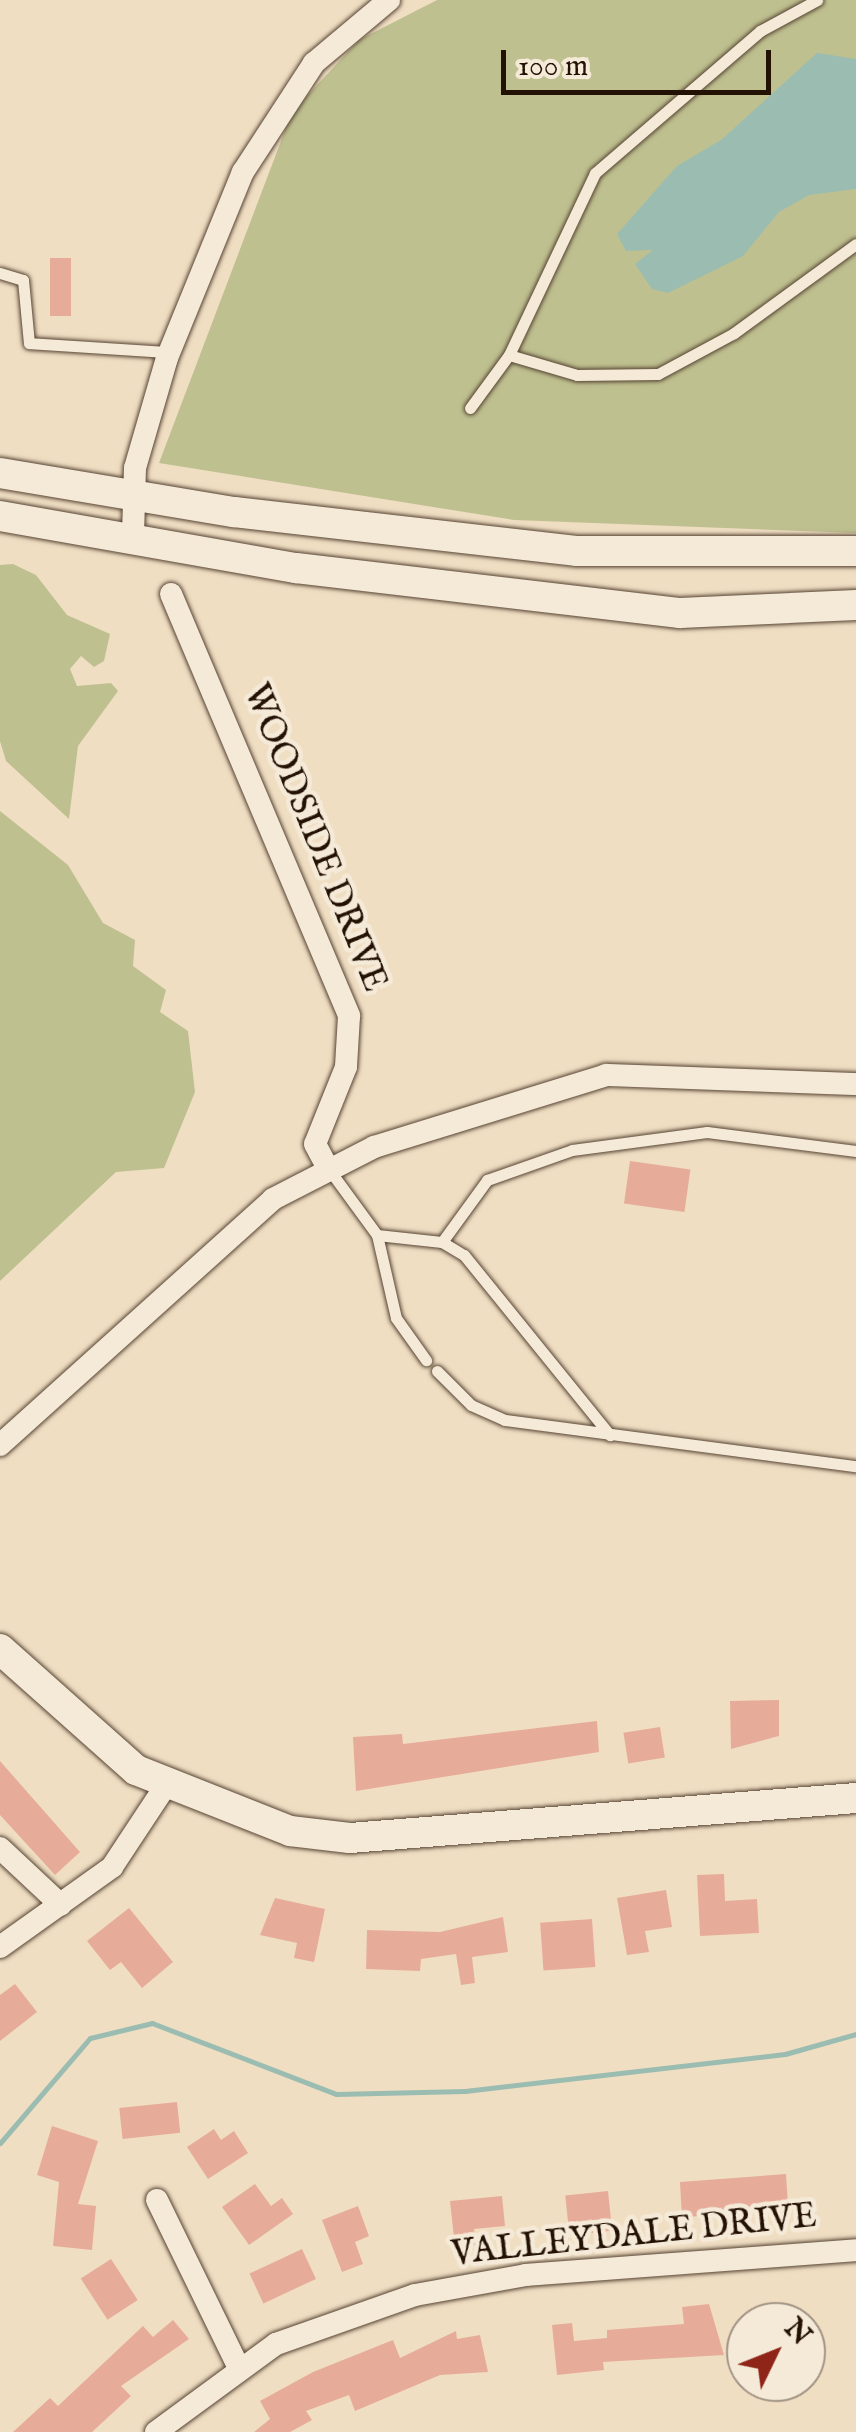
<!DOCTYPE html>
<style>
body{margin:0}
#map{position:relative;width:856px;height:2432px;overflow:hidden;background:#f0dec3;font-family:"IM FELL English",serif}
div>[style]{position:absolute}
.green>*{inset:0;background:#bfc090}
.water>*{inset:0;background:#9bbcb0}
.stream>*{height:5px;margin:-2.5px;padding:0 2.5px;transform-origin:2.5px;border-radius:2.5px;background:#9bbcb0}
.building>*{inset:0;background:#e6ac99;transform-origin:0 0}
.roads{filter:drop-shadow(0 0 2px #564433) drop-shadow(0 0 2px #564433)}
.lane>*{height:11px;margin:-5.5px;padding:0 5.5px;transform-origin:5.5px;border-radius:5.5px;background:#f5ead8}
.street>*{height:22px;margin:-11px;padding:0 11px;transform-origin:11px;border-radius:11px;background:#f5ead8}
.secondary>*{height:30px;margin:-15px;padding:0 15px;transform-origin:15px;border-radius:15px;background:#f5ead8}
span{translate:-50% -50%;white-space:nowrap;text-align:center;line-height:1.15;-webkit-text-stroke:9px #f5ead8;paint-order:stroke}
.street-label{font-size:35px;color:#231103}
.north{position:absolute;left:726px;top:2302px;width:100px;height:100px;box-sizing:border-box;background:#f5ead8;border:2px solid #a19383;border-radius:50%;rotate:47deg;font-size:28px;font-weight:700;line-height:40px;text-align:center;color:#231103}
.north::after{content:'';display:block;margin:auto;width:35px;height:45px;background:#8f2418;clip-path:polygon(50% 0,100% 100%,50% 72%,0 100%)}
.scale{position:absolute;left:501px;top:50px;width:270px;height:45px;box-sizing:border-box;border:5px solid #231103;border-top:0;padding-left:12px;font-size:30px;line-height:35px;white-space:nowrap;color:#231103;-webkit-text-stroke:8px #f5ead8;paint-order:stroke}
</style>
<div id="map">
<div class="green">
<i style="clip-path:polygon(437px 0,856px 0,856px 533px,514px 520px,159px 463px,292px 112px,359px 40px)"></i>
<i style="clip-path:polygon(13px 564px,36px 575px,67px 615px,110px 634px,104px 661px,94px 667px,81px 656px,70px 669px,77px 686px,111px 683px,118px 691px,78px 746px,69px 819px,6px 761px,0 741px,0 565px)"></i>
<i style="clip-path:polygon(0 811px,68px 865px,103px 923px,135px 940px,133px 966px,166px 990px,160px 1012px,188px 1031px,195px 1092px,164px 1168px,116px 1172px,0 1281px)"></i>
</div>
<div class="water">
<i style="clip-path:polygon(817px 53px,856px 59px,856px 189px,809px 195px,779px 212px,743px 256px,668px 293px,652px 289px,635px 264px,653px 250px,626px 251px,617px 234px,677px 166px,721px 140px)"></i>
</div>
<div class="stream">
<i style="left:0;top:2143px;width:138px;rotate:-49.4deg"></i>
<i style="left:90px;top:2038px;width:64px;rotate:-13.6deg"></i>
<i style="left:152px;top:2023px;width:197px;rotate:21.1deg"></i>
<i style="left:336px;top:2094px;width:129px;rotate:-1.3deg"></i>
<i style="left:465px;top:2091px;width:322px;rotate:-6.6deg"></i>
<i style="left:785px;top:2054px;width:74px;rotate:-15.7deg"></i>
</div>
<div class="building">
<i style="left:50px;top:258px;width:21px;height:58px"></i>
<i style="left:630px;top:1161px;width:61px;height:43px;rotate:8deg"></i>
<i style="clip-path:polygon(779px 1700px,779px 1736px,731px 1749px,730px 1701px)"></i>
<i style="clip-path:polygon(597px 1721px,599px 1752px,356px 1791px,353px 1737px,402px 1734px,403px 1744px)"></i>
<i style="left:660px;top:1727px;width:31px;height:37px;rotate:81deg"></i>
<i style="clip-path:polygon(0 1761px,80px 1852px,55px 1875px,0 1815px)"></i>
<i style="clip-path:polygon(724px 1874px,725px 1901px,757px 1899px,759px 1933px,700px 1936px,697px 1875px)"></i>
<i style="clip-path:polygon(666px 1890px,672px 1927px,645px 1931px,649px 1952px,627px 1955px,617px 1898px)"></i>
<i style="clip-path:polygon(275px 1898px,325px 1909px,314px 1962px,294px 1958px,297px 1943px,260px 1935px)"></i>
<i style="clip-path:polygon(129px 1908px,173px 1962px,142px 1988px,121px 1962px,110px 1970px,87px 1941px)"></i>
<i style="clip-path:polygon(503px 1917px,508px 1952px,472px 1957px,475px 1983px,461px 1985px,456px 1954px,421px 1959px,420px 1971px,366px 1969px,367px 1930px,440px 1932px)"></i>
<i style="left:592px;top:1919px;width:48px;height:52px;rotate:86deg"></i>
<i style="clip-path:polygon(15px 1984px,37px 2012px,0 2041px,0 1995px)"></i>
<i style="left:177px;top:2102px;width:31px;height:58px;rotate:84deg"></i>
<i style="clip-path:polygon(52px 2126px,98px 2141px,78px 2204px,96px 2206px,92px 2250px,53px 2246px,59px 2182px,37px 2175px)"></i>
<i style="clip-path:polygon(214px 2129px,221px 2140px,234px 2131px,248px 2153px,208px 2179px,187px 2147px)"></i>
<i style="clip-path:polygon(786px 2174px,788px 2205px,682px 2218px,680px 2182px)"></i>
<i style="clip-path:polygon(255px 2184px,271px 2206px,282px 2198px,293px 2214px,249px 2245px,222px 2207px)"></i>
<i style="left:608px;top:2191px;width:40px;height:43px;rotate:84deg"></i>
<i style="clip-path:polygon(502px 2196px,505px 2226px,474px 2229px,476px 2245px,455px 2247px,450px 2201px)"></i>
<i style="clip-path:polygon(358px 2206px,369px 2236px,355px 2242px,363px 2264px,342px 2272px,322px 2220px)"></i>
<i style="left:302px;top:2249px;width:33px;height:58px;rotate:65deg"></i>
<i style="left:111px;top:2259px;width:49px;height:36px;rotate:57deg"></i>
<i style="clip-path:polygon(709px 2304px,724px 2355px,603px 2362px,604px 2370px,557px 2375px,552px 2325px,572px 2323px,574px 2341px,607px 2338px,607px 2330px,684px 2324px,682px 2307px)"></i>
<i style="clip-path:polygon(173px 2320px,189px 2339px,121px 2386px,131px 2396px,92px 2432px,13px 2432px,50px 2398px,58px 2406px,143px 2326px,153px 2337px)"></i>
<i style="clip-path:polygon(456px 2331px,457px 2339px,480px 2335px,488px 2372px,440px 2375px,355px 2411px,349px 2395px,306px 2411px,312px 2420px,290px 2432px,254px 2432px,270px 2419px,260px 2401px,313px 2372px,393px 2340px,400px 2358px)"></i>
</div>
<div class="roads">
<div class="lane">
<i style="left:0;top:273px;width:24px;rotate:17deg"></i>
<i style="left:23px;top:280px;width:63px;rotate:84.6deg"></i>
<i style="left:29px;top:343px;width:140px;rotate:3.7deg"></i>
<i style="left:509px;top:355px;width:201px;rotate:-64.7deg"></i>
<i style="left:595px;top:173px;width:218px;rotate:-40.7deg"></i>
<i style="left:760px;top:31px;width:65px;rotate:-28.5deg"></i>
<i style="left:470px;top:408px;width:66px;rotate:-53.7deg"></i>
<i style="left:509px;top:355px;width:71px;rotate:16.4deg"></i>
<i style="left:577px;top:375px;width:81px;rotate:-0.7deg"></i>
<i style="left:658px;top:374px;width:86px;rotate:-28.3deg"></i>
<i style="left:734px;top:333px;width:151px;rotate:-36.1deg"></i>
<i style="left:328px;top:1168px;width:83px;rotate:53.8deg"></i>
<i style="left:377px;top:1235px;width:85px;rotate:77.1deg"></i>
<i style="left:396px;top:1318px;width:52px;rotate:54.5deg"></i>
<i style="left:377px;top:1235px;width:65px;rotate:6.1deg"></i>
<i style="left:442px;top:1242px;width:26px;rotate:31deg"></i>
<i style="left:464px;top:1255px;width:232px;rotate:51deg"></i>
<i style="left:442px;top:1242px;width:77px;rotate:-54deg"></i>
<i style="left:487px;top:1180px;width:90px;rotate:-19.4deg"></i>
<i style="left:572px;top:1150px;width:136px;rotate:-7.6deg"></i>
<i style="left:707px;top:1132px;width:150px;rotate:7.3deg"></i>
<i style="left:437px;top:1371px;width:48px;rotate:45deg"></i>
<i style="left:471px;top:1405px;width:37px;rotate:24deg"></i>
<i style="left:505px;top:1420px;width:354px;rotate:7.5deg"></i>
</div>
<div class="street">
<i style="left:133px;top:535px;width:67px;rotate:-88.3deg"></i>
<i style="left:135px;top:468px;width:115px;rotate:-73.8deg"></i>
<i style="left:167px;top:358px;width:201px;rotate:-67.8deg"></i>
<i style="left:243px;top:172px;width:130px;rotate:-56.9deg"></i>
<i style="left:314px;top:63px;width:98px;rotate:-40deg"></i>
<i style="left:171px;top:594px;width:458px;rotate:67.1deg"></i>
<i style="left:349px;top:1016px;width:51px;rotate:93.4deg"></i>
<i style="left:346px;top:1067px;width:83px;rotate:111.9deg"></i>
<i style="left:315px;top:1144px;width:27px;rotate:62deg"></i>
<i style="left:0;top:1445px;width:367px;rotate:-42deg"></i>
<i style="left:273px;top:1199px;width:114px;rotate:-27.2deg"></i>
<i style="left:374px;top:1147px;width:243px;rotate:-17.2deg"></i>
<i style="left:606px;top:1075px;width:250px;rotate:2.1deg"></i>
<i style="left:0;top:1848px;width:83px;rotate:43.1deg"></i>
<i style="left:0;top:1947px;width:138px;rotate:-35.5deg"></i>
<i style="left:112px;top:1867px;width:98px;rotate:-56.6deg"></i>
<i style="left:157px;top:2200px;width:185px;rotate:64deg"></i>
<i style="left:156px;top:2432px;width:149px;rotate:-36.3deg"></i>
<i style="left:276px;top:2344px;width:147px;rotate:-19.4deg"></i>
<i style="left:415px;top:2295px;width:113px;rotate:-10.2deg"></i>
<i style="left:526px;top:2275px;width:331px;rotate:-4.3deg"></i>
</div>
<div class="secondary">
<i style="left:0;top:473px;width:237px;rotate:9.5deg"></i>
<i style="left:234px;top:512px;width:344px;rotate:6.5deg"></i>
<i style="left:576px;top:551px;width:280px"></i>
<i style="left:0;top:516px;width:301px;rotate:10deg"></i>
<i style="left:296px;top:568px;width:387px;rotate:6.7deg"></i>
<i style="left:680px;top:613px;width:176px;rotate:-2.6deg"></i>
<i style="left:0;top:1649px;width:182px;rotate:41.7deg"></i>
<i style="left:136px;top:1770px;width:166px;rotate:21.6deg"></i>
<i style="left:290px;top:1831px;width:60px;rotate:6.7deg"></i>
<i style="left:350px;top:1838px;width:508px;rotate:-4.52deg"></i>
</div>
</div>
<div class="street-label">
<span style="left:314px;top:838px;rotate:68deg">WOODSIDE DRIVE</span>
<span style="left:634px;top:2236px;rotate:-6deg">VALLEYDALE DRIVE</span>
</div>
<div class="north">N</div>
<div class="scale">100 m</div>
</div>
